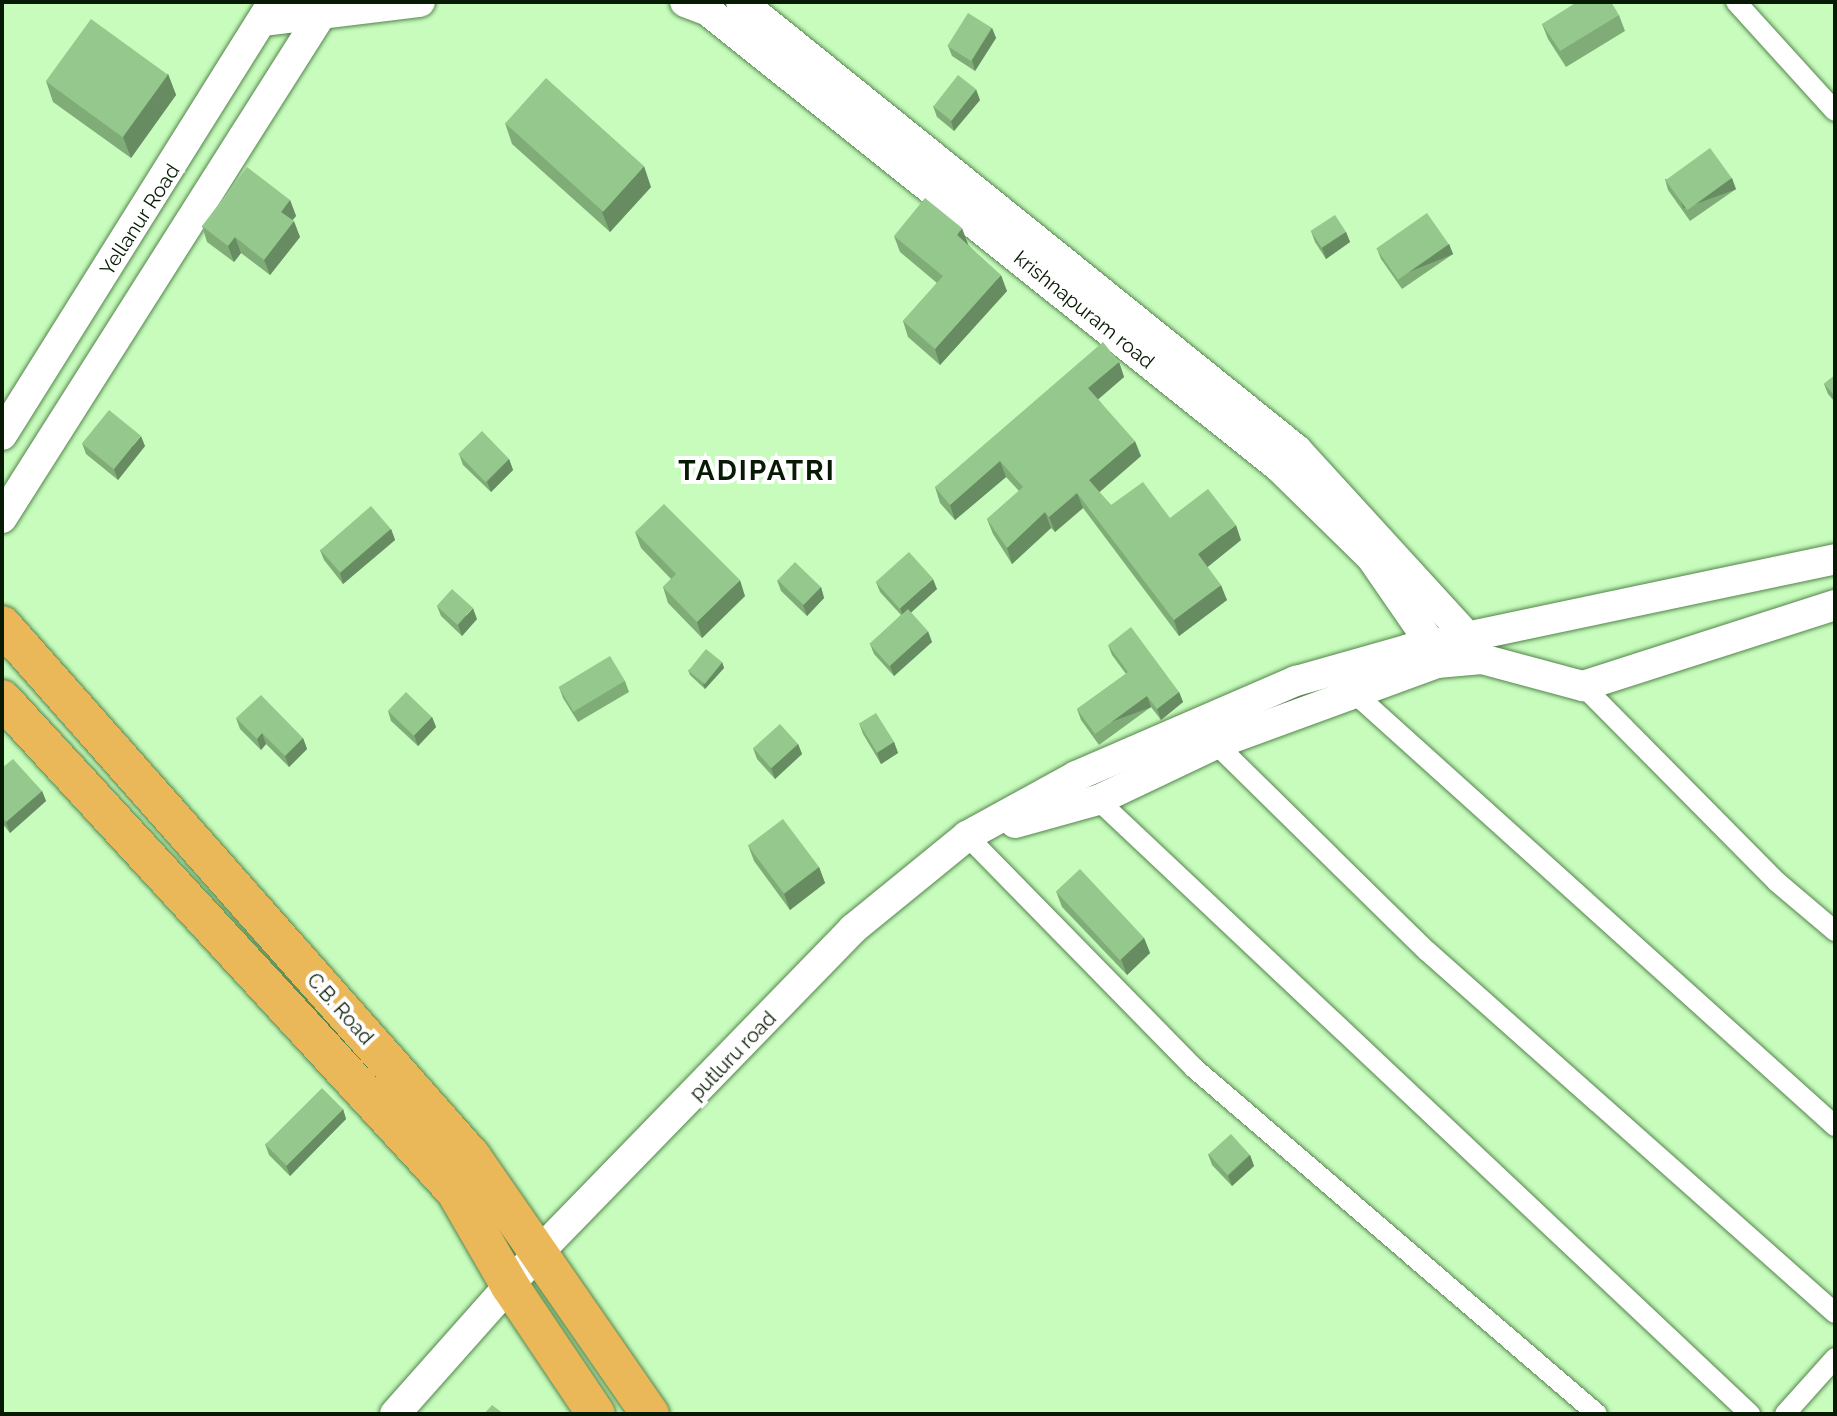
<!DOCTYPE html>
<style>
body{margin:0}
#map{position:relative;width:1837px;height:1416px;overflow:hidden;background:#c7fcbd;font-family:Raleway,sans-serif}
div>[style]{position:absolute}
.roads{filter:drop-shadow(0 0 2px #54844b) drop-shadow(0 0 2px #54844b)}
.street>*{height:20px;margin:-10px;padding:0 10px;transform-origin:10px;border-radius:10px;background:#fff}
.secondary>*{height:30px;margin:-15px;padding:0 15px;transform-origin:15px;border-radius:15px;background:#fff}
.highway>*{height:38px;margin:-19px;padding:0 19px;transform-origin:19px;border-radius:19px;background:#eab759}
.wall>*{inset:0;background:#80ac78}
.shaded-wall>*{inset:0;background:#688c62;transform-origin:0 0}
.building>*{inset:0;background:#95c88c;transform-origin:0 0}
span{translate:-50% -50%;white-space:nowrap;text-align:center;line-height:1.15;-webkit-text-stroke:8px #fff;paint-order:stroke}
.street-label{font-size:20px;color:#071a04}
.district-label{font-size:28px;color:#071a04;font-weight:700;letter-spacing:2px}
.frame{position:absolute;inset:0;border:4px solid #071a04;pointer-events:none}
</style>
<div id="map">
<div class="roads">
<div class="street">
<i style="left:1736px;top:2px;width:147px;rotate:47.8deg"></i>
<i style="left:1583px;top:686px;width:276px;rotate:45.3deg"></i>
<i style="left:1777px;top:882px;width:76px;rotate:40.2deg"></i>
<i style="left:1352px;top:691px;width:650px;rotate:42.01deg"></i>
<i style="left:1216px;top:744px;width:296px;rotate:44.5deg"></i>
<i style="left:1427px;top:951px;width:545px;rotate:41.58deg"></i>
<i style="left:1098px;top:800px;width:896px;rotate:43.28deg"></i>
<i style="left:967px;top:836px;width:325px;rotate:45.6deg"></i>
<i style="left:1194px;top:1068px;width:531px;rotate:40.65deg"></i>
<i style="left:1785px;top:1414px;width:75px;rotate:-48.2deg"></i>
</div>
<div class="secondary">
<i style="left:685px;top:2px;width:25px;rotate:21deg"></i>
<i style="left:708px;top:11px;width:731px;rotate:38.61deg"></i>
<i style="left:1279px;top:467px;width:129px;rotate:44.4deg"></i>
<i style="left:1371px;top:557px;width:106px;rotate:55.4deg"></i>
<i style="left:1431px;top:644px;width:18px;rotate:71deg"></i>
<i style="left:741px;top:2px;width:714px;rotate:38.86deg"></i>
<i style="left:1297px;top:450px;width:253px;rotate:47.6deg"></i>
<i style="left:1468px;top:637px;width:26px;rotate:58deg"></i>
<i style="left:263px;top:21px;width:158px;rotate:-6.9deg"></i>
<i style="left:2px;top:435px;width:511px;rotate:-57.96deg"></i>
<i style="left:2px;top:518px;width:611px;rotate:-57.64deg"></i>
<i style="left:1015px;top:823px;width:86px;rotate:-15.5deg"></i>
<i style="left:1098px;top:800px;width:131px;rotate:-25.4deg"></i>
<i style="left:1216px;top:744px;width:235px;rotate:-20.1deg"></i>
<i style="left:1437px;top:663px;width:45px;rotate:-5.1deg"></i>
<i style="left:1482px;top:659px;width:105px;rotate:15deg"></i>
<i style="left:1583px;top:686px;width:265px;rotate:-17.8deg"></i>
<i style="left:395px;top:1414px;width:215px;rotate:-48.4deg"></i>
<i style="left:538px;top:1253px;width:452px;rotate:-45.8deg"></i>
<i style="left:853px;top:929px;width:147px;rotate:-39.2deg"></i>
<i style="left:967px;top:836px;width:124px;rotate:-28.8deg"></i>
<i style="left:1076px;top:776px;width:240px;rotate:-23.4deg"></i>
<i style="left:1296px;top:681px;width:117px;rotate:-15.8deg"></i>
<i style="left:1409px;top:649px;width:435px;rotate:-11.9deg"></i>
</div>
<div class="highway">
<i style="left:2px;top:625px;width:710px;rotate:48.54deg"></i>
<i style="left:472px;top:1157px;width:313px;rotate:55.3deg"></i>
<i style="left:2px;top:699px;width:669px;rotate:47.36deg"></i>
<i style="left:455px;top:1191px;width:110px;rotate:59.9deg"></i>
<i style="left:510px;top:1286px;width:154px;rotate:56.1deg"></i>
</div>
</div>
<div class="wall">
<i style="clip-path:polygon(1619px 15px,1625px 31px,1566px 67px,1548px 39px,1542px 24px)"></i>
<i style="clip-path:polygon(992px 28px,996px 38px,975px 71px,952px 56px,948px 46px)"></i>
<i style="clip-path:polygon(168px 74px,176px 95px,131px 158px,53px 102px,46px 81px)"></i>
<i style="clip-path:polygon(980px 100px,954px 131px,937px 117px,933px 106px)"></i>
<i style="clip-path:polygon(505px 123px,651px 187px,610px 232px,512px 144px)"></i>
<i style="clip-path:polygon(1665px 179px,1736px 189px,1690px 221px,1668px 190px)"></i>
<i style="clip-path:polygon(290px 200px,296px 216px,292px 220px,300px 237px,270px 275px,241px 253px,234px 262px,207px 242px,202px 226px)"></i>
<i style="clip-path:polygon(1311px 231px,1346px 232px,1350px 242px,1326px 259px,1315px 242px)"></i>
<i style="clip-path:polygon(894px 236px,968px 244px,1007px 291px,940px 365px,908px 337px,903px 321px,937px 283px,900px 252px)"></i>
<i style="clip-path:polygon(1449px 244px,1453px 254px,1402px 289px,1381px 259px,1377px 249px)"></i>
<i style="clip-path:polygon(1119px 362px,1124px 377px,1098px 399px,1141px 456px,1099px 492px,1111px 505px,1170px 518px,1241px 540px,1207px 567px,1227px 600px,1179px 636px,1083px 508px,1055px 532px,1051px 528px,1012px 564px,993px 534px,987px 519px,1019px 491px,1006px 477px,955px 520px,940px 503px,935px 487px)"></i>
<i style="clip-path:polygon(1835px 375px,1835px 402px,1828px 394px,1824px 384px)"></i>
<i style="clip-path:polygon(82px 443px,145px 446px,118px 480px,86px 454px)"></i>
<i style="clip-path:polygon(459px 454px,509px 459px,513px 470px,491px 492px,463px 465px)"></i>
<i style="clip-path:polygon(391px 529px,395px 540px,343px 584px,324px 560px,320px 550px)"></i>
<i style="clip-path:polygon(635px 532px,745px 596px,702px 638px,668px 603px,663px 587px,671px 579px,641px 548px)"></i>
<i style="clip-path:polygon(777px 580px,821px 587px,824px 598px,807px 616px,781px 591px)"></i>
<i style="clip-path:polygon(876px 582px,937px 589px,911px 612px,932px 642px,894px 676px,874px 654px,870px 644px,901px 615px,880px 592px)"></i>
<i style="clip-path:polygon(437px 606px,477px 619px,462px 636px,441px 616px)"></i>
<i style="clip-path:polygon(1108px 645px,1179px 692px,1183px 702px,1161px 720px,1151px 707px,1099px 745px,1081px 720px,1077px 709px,1126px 674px,1112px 655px)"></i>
<i style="clip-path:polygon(722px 662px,724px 668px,705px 689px,690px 675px,688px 670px)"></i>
<i style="clip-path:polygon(625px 681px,629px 692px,578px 722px,563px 698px,559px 687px)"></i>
<i style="clip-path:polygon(388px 711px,432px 717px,436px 727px,418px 746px,391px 721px)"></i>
<i style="clip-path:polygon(236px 718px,303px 738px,307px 749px,289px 767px,266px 744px,261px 750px,240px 729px)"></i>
<i style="clip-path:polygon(859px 723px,894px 742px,898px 753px,881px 764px,863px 734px)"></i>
<i style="clip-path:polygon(798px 744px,802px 754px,775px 779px,757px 759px,753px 748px)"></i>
<i style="clip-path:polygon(2px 768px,42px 791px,46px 801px,10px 833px,2px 823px)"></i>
<i style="clip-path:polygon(748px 845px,819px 867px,825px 883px,790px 910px,754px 861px)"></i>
<i style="clip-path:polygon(1056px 891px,1144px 938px,1150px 953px,1127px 975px,1062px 907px)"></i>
<i style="clip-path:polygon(343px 1109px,346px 1119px,290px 1176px,269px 1155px,265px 1144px)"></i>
<i style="clip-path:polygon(1208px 1154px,1250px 1155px,1254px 1166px,1232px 1186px,1212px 1165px)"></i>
</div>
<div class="shaded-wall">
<i style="clip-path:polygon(992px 28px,996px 38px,975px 71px,972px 60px)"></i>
<i style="clip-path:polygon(168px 74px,176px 95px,131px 158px,123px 137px)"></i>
<i style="clip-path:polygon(976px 89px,980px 100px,954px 131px,951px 121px)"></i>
<i style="clip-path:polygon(644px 166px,651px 187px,610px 232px,602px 212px)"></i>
<i style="left:1732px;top:178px;width:12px;height:56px;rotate:70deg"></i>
<i style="clip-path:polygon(290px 200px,296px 216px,287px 227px,281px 212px)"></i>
<i style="clip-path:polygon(294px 221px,300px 237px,270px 275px,264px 260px)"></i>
<i style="clip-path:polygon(962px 228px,968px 244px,962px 250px,957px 235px)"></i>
<i style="clip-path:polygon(1346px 232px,1350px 242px,1326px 259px,1322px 248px)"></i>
<i style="clip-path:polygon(235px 237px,241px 253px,234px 262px,228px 246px)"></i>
<i style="left:1449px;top:244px;width:11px;height:61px;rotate:68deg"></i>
<i style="clip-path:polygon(1001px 275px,1007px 291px,940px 365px,935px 349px)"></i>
<i style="clip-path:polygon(1119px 362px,1124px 377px,1094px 403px,1088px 388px)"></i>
<i style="clip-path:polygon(141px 436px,145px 446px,118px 480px,114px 469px)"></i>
<i style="clip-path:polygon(1135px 441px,1141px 456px,1095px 496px,1089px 480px)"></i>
<i style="clip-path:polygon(509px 459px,513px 470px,491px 492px,487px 482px)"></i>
<i style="clip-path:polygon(1000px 461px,1006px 477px,955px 520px,950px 505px)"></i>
<i style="clip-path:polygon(1077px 493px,1083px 508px,1055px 532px,1049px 517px)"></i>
<i style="clip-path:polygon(1045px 512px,1051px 528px,1012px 564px,1007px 548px)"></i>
<i style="clip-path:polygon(1236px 525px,1241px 540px,1204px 570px,1198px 554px)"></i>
<i style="clip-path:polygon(391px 529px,395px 540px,343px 584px,340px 573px)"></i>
<i style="clip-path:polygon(933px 579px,937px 589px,904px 619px,900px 608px)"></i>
<i style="clip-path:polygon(740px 580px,745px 596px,702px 638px,697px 622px)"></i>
<i style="clip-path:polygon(1221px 585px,1227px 600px,1179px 636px,1174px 620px)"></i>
<i style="clip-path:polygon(821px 587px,824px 598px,807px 616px,803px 605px)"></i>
<i style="clip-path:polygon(473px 608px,477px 619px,462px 636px,458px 625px)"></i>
<i style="clip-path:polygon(928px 631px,932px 642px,894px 676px,890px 666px)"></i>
<i style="clip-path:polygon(722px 662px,724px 668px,705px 689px,703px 684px)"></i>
<i style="clip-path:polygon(1179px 692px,1183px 702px,1161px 720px,1157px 709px)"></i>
<i style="left:1147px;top:696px;width:12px;height:64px;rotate:70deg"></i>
<i style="clip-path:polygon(432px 717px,436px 727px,418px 746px,414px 735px)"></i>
<i style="clip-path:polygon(262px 733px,266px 744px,261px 750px,257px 739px)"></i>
<i style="clip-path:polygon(303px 738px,307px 749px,289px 767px,285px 756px)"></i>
<i style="clip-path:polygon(894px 742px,898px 753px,881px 764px,877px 753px)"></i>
<i style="clip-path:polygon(798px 744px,802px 754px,775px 779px,771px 768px)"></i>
<i style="clip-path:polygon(42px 791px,46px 801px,10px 833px,6px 822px)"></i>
<i style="clip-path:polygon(819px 867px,825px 883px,790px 910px,784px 894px)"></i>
<i style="clip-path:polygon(1144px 938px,1150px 953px,1127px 975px,1121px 959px)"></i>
<i style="clip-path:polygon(343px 1109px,346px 1119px,290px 1176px,286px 1165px)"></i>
<i style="clip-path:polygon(1250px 1155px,1254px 1166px,1232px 1186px,1228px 1176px)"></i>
</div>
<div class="building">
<i style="clip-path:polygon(1577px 2px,1611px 2px,1619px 15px,1560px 51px,1542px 24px)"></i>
<i style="left:968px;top:13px;width:28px;height:39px;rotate:32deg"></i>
<i style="left:91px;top:19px;width:95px;height:77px;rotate:36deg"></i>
<i style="left:958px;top:75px;width:23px;height:40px;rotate:38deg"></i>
<i style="left:546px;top:78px;width:132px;height:61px;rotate:42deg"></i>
<i style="left:1710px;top:148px;width:37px;height:55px;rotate:54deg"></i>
<i style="clip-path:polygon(247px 167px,290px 200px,281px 212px,294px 221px,264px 260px,235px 237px,228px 246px,202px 226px)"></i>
<i style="clip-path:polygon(925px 198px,962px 228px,957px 235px,1001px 275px,935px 349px,903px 321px,943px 276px,894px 236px)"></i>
<i style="left:1427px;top:213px;width:38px;height:62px;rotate:55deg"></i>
<i style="left:1335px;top:215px;width:20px;height:29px;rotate:57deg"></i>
<i style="clip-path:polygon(1103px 342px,1119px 362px,1088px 388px,1135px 441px,1089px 480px,1111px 505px,1143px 482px,1170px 518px,1208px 489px,1236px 525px,1198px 554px,1221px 585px,1174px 620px,1077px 493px,1049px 517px,1045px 512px,1007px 548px,987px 519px,1023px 487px,1000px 461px,950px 505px,935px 487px)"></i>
<i style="clip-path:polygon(1835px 375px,1835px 396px,1824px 384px)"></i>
<i style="left:109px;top:410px;width:41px;height:43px;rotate:39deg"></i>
<i style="left:482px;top:431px;width:39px;height:33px;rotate:46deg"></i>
<i style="clip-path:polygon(664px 504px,740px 580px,697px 622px,663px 587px,676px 574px,635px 532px)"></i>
<i style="left:371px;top:506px;width:30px;height:67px;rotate:49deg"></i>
<i style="left:909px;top:552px;width:36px;height:45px;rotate:48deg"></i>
<i style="left:795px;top:562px;width:36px;height:25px;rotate:44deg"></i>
<i style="left:452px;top:589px;width:28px;height:23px;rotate:42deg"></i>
<i style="left:908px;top:609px;width:30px;height:52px;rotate:48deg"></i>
<i style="clip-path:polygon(1131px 627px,1179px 692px,1157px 709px,1147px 696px,1095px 734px,1077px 709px,1128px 672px,1108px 645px)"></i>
<i style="left:706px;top:649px;width:21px;height:28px;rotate:39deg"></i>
<i style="left:610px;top:656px;width:29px;height:60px;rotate:59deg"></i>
<i style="left:406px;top:692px;width:36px;height:26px;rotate:44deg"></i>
<i style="clip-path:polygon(261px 695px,303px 738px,285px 756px,262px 733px,257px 739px,236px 718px)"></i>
<i style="left:876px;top:713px;width:34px;height:20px;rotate:58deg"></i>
<i style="left:780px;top:724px;width:27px;height:36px;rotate:48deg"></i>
<i style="clip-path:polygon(13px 759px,42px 791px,6px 822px,2px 817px,2px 768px)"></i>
<i style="left:783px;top:819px;width:60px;height:44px;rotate:53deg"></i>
<i style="left:1080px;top:869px;width:94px;height:33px;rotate:47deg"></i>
<i style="left:322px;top:1088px;width:30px;height:80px;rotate:45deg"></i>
<i style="left:1231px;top:1134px;width:28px;height:30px;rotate:48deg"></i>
<i style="clip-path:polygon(492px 1405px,504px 1414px,484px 1414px)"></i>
</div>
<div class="street-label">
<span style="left:140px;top:220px;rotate:-57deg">Yellanur Road</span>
<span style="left:1084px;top:310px;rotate:39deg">krishnapuram road</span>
<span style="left:340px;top:1009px;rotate:48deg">C.B. Road</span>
<span style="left:733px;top:1056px;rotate:-46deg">putluru road</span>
</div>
<div class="district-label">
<span style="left:757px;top:471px">TADIPATRI</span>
</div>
<div class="frame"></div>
</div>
